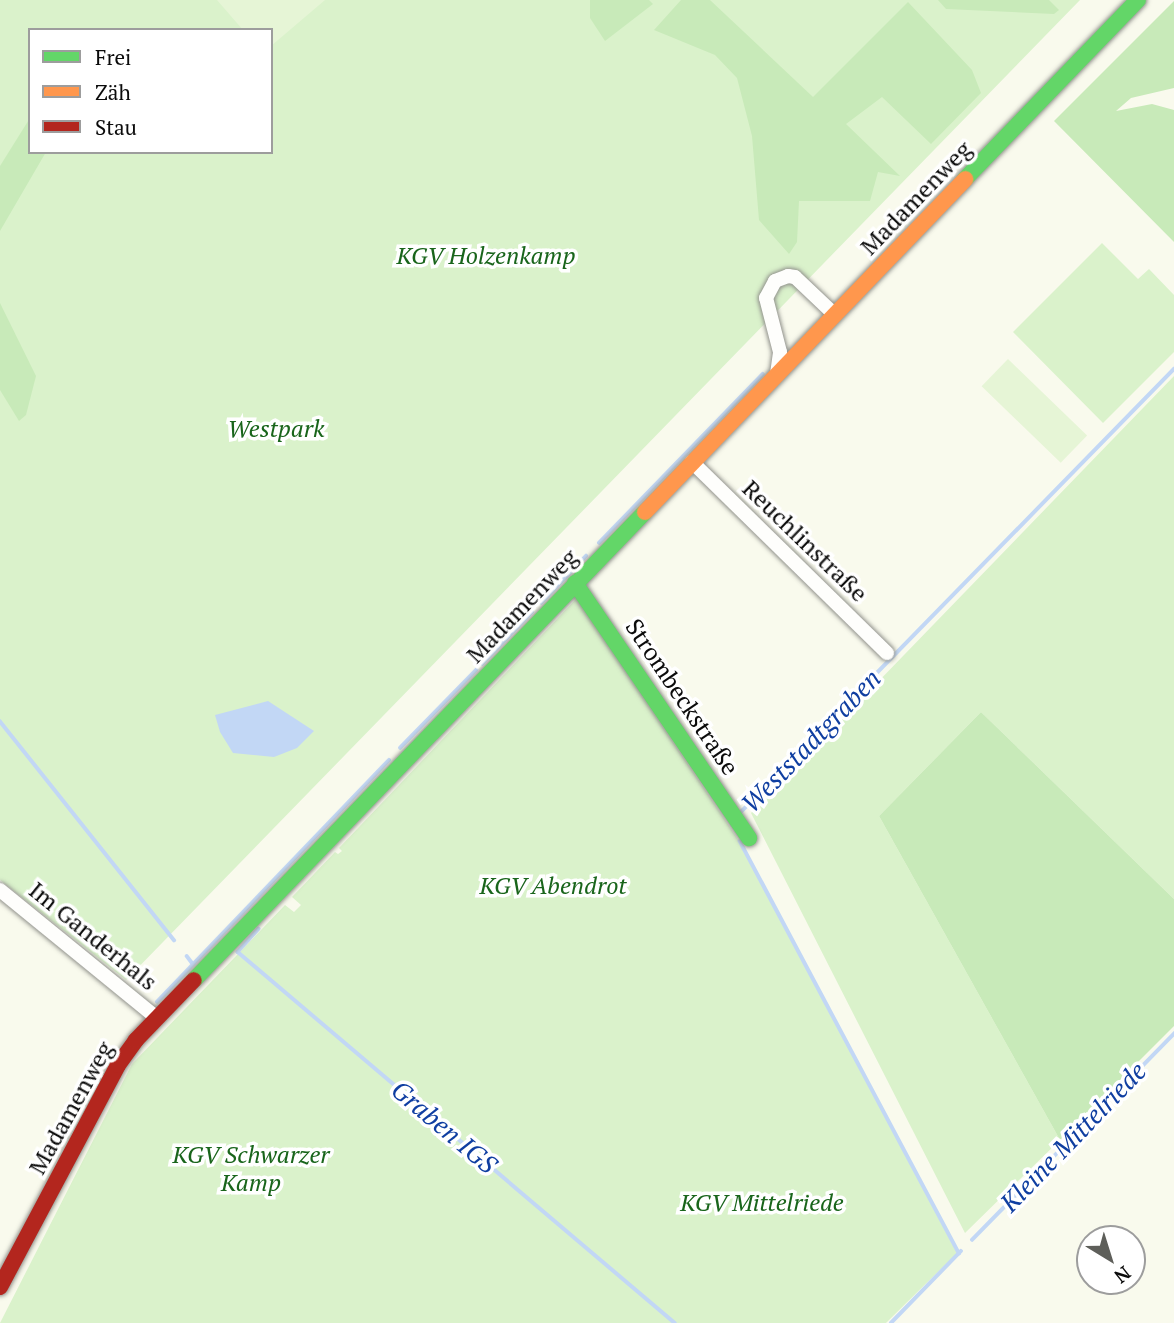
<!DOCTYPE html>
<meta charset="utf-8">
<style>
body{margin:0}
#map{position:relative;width:1174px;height:1323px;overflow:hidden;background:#f9faed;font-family:"PT Serif",serif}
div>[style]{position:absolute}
.green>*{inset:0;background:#daf2cb}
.forest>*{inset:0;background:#c8eab9}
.pitch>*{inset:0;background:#e6f5d6;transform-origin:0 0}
.water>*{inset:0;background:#c2d7f5}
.stream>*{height:3.5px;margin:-1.75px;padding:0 1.75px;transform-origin:1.75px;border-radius:1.75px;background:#c2d7f5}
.roads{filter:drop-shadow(0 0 2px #92938d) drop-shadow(0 0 2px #92938d)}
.street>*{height:14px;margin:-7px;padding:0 7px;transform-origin:7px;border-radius:7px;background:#fefefc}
.fast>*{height:16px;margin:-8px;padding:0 8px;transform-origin:8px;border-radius:8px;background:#63d668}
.slow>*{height:16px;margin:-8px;padding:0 8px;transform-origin:8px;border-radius:8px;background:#ff974d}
.jam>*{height:16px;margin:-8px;padding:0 8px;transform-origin:8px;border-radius:8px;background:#b3261e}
span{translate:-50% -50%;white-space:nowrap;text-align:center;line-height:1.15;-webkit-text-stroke:7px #fff;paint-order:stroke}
.street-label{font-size:24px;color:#0b0b0b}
.park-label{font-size:24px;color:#19651b;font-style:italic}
.water-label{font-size:26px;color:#0f3ea1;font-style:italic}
.legend{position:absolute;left:28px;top:28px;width:245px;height:126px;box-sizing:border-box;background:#fff;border:2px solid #9d9d9d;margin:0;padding:9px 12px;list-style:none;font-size:21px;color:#0b0b0b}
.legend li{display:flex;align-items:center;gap:14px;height:35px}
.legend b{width:35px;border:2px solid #9d9d9d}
.north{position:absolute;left:1076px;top:1225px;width:70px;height:70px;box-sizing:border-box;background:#fff;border:2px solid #9d9d9d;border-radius:50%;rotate:142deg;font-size:19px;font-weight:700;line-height:28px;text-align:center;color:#0b0b0b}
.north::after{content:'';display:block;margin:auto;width:24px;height:32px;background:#5e5f5a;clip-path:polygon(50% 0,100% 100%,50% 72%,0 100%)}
</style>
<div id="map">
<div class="green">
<i style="clip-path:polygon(evenodd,0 0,1080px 0,126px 980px,0 880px,0 0,30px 30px,271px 30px,271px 152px,30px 152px,30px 30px)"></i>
<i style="clip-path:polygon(1102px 243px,1138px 279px,1149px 269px,1174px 295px,1174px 352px,1103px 423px,1013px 332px)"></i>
<i style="clip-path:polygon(1174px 376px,1174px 899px,981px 712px,879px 816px,1060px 1140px,965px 1233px,751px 813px)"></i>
<i style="clip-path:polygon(577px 598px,741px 844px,957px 1253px,886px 1323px,0 1323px,132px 1064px,285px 905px,294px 912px,301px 905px,292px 897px,335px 852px,338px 854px,342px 851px,339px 848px)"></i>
</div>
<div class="forest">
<i style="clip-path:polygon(590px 0,649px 0,653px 4px,605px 41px,590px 18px)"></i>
<i style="clip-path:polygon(681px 0,710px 0,813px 97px,908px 2px,972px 70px,981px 93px,931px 144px,882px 97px,846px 124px,900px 176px,878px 172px,870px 201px,799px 201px,797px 242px,789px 254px,759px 220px,752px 136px,737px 78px,715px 55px,654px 30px)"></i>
<i style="clip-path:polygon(938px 0,1049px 0,1059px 10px,1054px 14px,946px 9px)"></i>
<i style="clip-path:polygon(1174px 1px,1174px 88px,1131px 98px,1116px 111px,1152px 104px,1174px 110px,1174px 242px,1054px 121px)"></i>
<i style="clip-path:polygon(30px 118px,30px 152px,46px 152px,0 231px,0 166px)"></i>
<i style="clip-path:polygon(0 303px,36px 376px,26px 415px,19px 421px,0 390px)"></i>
<i style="clip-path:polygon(981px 712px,1174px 899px,1174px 1026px,1060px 1140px,879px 816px)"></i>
</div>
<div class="pitch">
<i style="clip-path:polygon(217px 0,325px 0,271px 46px,271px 30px,243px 30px)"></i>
<i style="left:1008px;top:359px;width:110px;height:38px;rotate:44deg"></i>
</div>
<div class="water">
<i style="clip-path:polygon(268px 701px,314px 731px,297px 748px,274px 757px,233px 753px,220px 732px,215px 715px)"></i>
</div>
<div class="stream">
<i style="left:599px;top:543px;width:235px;rotate:-45.9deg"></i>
<i style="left:541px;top:603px;width:65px;rotate:-46.2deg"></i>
<i style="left:482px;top:664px;width:72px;rotate:-46.1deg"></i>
<i style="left:0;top:721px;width:280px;rotate:51.5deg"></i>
<i style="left:400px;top:748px;width:109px;rotate:-45.7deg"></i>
<i style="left:740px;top:813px;width:621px;rotate:-45.65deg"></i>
<i style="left:740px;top:841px;width:467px;rotate:62deg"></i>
<i style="left:259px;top:929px;width:31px;rotate:132deg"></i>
<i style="left:238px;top:952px;width:573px;rotate:40.33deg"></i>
<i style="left:187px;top:956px;width:10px;rotate:53deg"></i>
<i style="left:157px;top:1002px;width:335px;rotate:-46.2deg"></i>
<i style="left:972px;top:1240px;width:289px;rotate:-45.6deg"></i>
<i style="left:891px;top:1323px;width:100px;rotate:-45.8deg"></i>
</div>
<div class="roads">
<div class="street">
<i style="left:777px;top:374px;width:22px;rotate:-82deg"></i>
<i style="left:780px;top:352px;width:56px;rotate:-104.5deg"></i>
<i style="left:766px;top:298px;width:19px;rotate:-62deg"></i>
<i style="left:775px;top:281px;width:14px;rotate:-21deg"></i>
<i style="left:788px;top:276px;width:7px;rotate:8deg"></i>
<i style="left:795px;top:277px;width:55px;rotate:43.5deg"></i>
<i style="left:692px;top:462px;width:273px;rotate:44.4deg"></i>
<i style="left:0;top:890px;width:203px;rotate:39.2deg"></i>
</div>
<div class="fast">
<i style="left:965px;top:179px;width:249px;rotate:-46deg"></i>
<i style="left:575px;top:583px;width:309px;rotate:55.7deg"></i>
<i style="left:194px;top:980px;width:650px;rotate:-46.06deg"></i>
</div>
<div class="slow">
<i style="left:645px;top:512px;width:462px;rotate:-46.1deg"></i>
</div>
<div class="jam">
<i style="left:0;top:1287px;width:251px;rotate:-62deg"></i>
<i style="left:118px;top:1065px;width:31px;rotate:-54deg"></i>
<i style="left:136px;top:1040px;width:83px;rotate:-46deg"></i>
</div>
</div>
<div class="street-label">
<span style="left:916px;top:198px;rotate:-46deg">Madamenweg</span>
<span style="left:805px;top:541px;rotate:44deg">Reuchlinstraße</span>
<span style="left:522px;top:606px;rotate:-46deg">Madamenweg</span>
<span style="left:682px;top:697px;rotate:56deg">Strombeckstraße</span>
<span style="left:93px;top:936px;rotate:39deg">Im Ganderhals</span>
<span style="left:71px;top:1108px;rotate:-61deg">Madamenweg</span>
</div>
<div class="park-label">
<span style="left:486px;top:256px">KGV Holzenkamp</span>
<span style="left:276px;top:429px">Westpark</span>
<span style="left:553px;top:886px">KGV Abendrot</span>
<span style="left:251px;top:1169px">KGV Schwarzer<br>Kamp</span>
<span style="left:762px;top:1203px">KGV Mittelriede</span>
</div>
<div class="water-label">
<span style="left:811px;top:741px;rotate:-46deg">Weststadtgraben</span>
<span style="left:444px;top:1127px;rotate:40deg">Graben IGS</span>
<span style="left:1073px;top:1137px;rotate:-46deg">Kleine Mittelriede</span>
</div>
<ul class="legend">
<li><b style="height:9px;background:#63d668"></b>Frei</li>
<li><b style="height:9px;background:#ff974d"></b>Zäh</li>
<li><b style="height:9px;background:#b3261e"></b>Stau</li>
</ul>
<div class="north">N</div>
</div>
